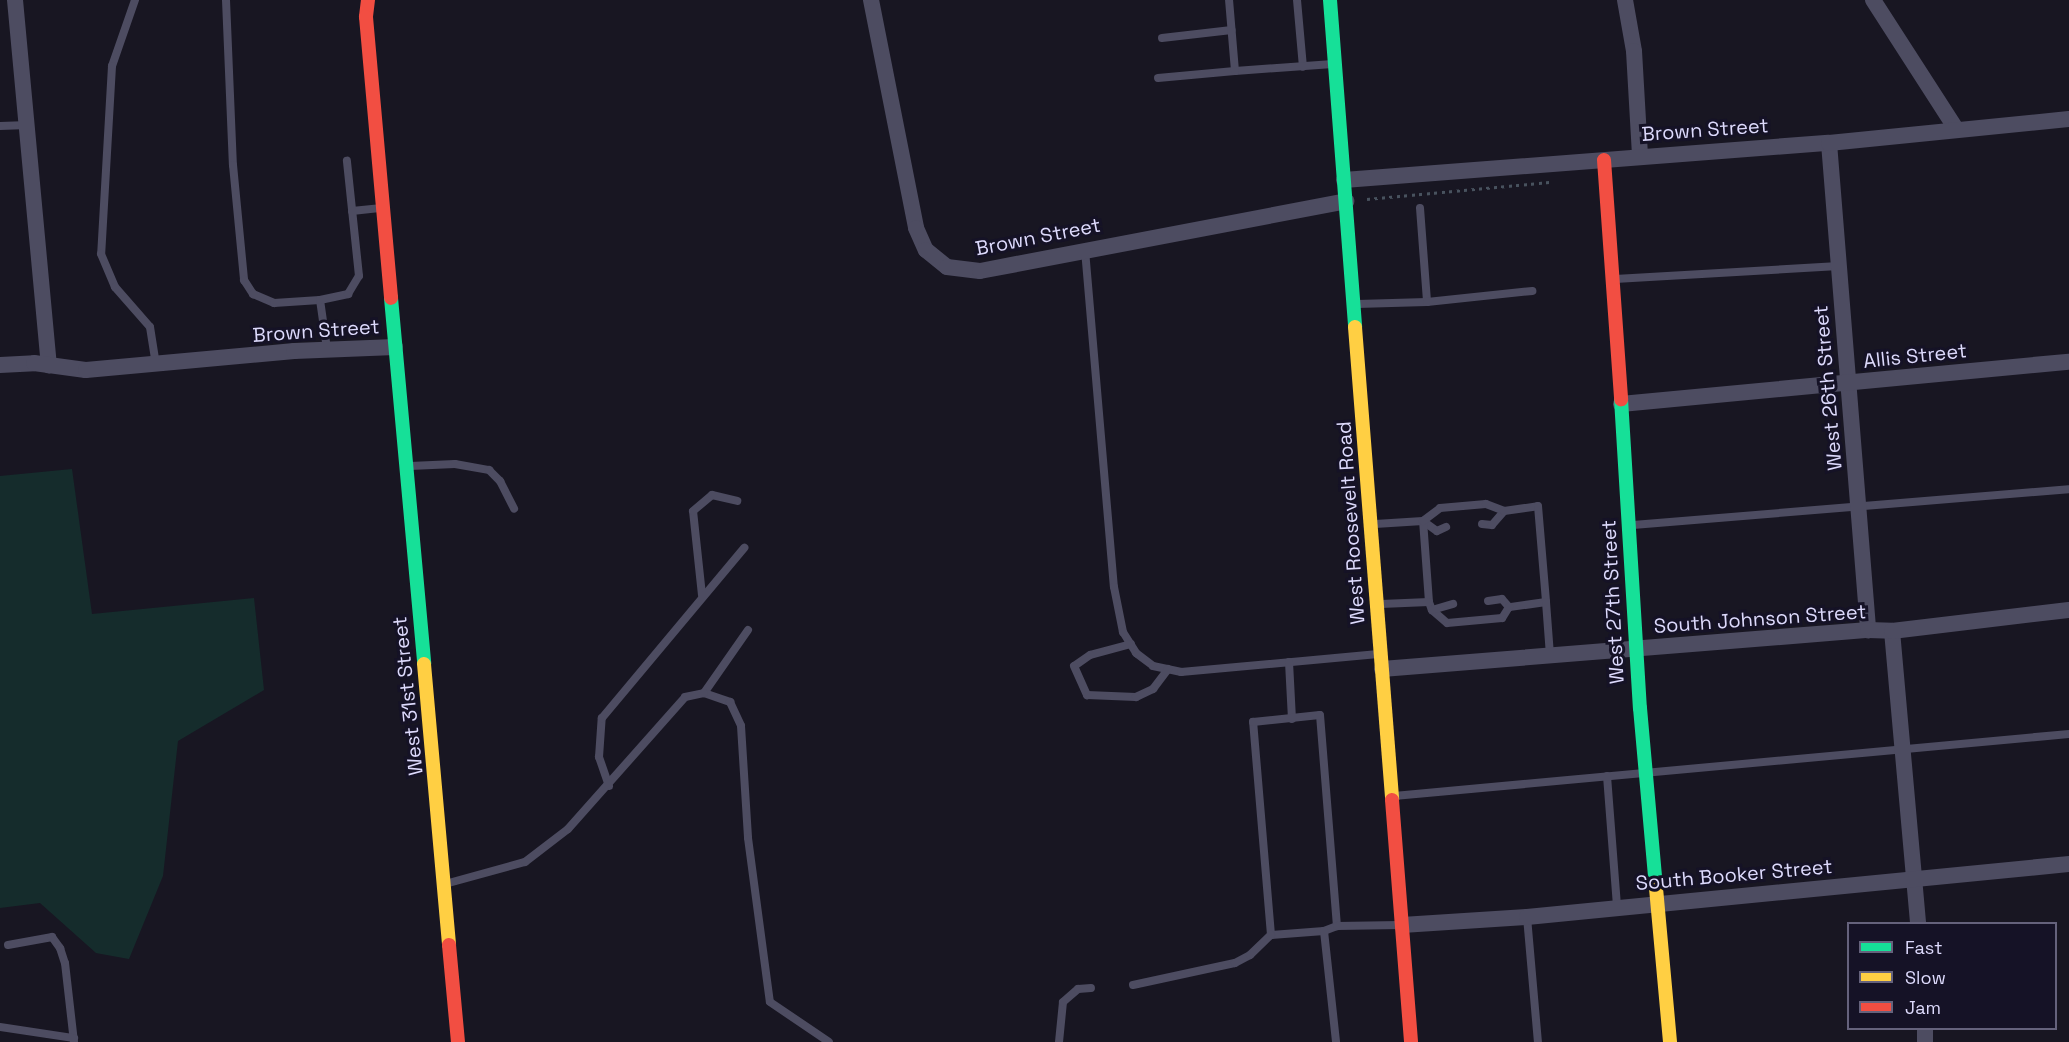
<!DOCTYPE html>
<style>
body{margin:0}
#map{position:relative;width:2069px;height:1042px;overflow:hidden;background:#181622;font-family:"Space Grotesk",sans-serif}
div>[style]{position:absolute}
.green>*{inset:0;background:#152c2c}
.path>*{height:3px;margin-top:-1.5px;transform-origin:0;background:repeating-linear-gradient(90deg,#48525e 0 3px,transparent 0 7.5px)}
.lane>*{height:8px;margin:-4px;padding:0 4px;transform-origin:4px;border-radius:4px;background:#4d4c61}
.street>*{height:16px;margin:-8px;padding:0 8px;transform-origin:8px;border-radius:8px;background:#4d4c61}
.fast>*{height:14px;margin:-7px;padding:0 7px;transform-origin:7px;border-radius:7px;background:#16e098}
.slow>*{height:14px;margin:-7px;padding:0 7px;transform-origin:7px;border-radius:7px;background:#ffcf43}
.jam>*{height:14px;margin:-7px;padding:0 7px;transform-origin:7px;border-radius:7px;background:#f24e42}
span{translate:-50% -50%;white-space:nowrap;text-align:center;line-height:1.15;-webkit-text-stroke:6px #151226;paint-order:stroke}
.street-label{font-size:20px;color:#dddafc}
.legend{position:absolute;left:1847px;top:922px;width:210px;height:108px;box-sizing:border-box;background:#151226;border:2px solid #65627c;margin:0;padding:8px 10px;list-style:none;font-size:18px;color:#dddafc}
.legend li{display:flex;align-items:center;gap:12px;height:30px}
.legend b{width:30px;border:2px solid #65627c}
</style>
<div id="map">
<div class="green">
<i style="clip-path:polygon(72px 469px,92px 614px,254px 598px,264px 690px,178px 741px,163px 876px,129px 959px,96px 953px,40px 903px,0 908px,0 476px)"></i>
</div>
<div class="path">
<i style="left:1367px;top:199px;width:183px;rotate:-5.3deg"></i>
</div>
<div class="lane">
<i style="left:135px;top:0;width:70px;rotate:109.2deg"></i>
<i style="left:112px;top:66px;width:188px;rotate:93.3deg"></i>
<i style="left:101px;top:254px;width:36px;rotate:67deg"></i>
<i style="left:115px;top:287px;width:53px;rotate:48.8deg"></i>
<i style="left:150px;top:327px;width:37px;rotate:81deg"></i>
<i style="left:226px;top:0;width:165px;rotate:87.6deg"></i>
<i style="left:233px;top:165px;width:116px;rotate:84.5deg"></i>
<i style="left:244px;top:280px;width:17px;rotate:57deg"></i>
<i style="left:253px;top:294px;width:23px;rotate:23deg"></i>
<i style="left:274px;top:303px;width:46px;rotate:-3.7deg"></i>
<i style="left:1297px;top:0;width:67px;rotate:84.9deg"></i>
<i style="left:1162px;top:38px;width:70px;rotate:-6.5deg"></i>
<i style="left:1235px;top:71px;width:98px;rotate:-4.1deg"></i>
<i style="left:1158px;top:78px;width:77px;rotate:-5.2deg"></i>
<i style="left:1235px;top:71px;width:71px;rotate:-94.8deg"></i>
<i style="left:0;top:126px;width:28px;rotate:-2deg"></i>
<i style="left:1420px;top:208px;width:94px;rotate:85.7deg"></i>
<i style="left:352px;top:211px;width:30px;rotate:-6deg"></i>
<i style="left:1085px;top:250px;width:338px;rotate:85.1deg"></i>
<i style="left:1114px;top:587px;width:46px;rotate:78.7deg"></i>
<i style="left:1123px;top:632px;width:25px;rotate:58deg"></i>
<i style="left:1136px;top:653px;width:21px;rotate:37deg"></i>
<i style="left:1153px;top:666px;width:29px;rotate:12deg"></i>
<i style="left:1181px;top:672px;width:198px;rotate:-5.2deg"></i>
<i style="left:1615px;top:279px;width:224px;rotate:-3.3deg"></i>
<i style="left:1357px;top:304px;width:70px;rotate:-1.6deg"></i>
<i style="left:1427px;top:302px;width:106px;rotate:-6deg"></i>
<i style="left:327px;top:349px;width:49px;rotate:-98.1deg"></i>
<i style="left:320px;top:300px;width:29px;rotate:-12deg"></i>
<i style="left:348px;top:294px;width:21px;rotate:-59deg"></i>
<i style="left:359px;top:276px;width:116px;rotate:-96deg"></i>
<i style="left:410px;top:466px;width:45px;rotate:-2.5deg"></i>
<i style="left:455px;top:464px;width:35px;rotate:10deg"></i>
<i style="left:489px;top:470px;width:16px;rotate:45deg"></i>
<i style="left:500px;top:481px;width:31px;rotate:63deg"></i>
<i style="left:1375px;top:524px;width:48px;rotate:-3.6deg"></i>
<i style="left:1423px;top:521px;width:17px;rotate:36deg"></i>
<i style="left:1437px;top:531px;width:10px;rotate:-24deg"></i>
<i style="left:1482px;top:524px;width:10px;rotate:6deg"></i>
<i style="left:1492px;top:525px;width:18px;rotate:-49deg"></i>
<i style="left:1633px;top:525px;width:437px;rotate:-4.7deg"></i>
<i style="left:702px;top:595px;width:84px;rotate:-96.1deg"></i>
<i style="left:693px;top:511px;width:25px;rotate:-40deg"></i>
<i style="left:712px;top:495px;width:26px;rotate:13deg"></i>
<i style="left:1488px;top:601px;width:14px;rotate:-8deg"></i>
<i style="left:1502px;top:599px;width:11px;rotate:49deg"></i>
<i style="left:1546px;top:602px;width:37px;rotate:172deg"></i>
<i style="left:1509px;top:607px;width:13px;rotate:122deg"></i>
<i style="left:1502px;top:618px;width:55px;rotate:174.8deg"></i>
<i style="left:1447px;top:623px;width:20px;rotate:-139deg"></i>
<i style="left:1432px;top:610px;width:9px;rotate:-111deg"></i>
<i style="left:1429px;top:602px;width:81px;rotate:-94.2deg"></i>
<i style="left:1423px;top:521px;width:21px;rotate:-37deg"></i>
<i style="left:1440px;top:508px;width:46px;rotate:-5deg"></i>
<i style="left:1486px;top:504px;width:19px;rotate:21deg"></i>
<i style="left:1504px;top:511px;width:34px;rotate:-8deg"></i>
<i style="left:1538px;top:506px;width:96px;rotate:85.2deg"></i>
<i style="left:1546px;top:602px;width:53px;rotate:85.7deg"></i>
<i style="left:1381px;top:604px;width:48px;rotate:-2.4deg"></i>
<i style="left:1432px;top:610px;width:22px;rotate:-16deg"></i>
<i style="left:748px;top:630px;width:77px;rotate:124.9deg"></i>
<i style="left:704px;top:693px;width:28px;rotate:19deg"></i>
<i style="left:730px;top:702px;width:26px;rotate:65deg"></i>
<i style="left:741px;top:726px;width:112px;rotate:86.4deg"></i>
<i style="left:748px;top:838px;width:165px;rotate:82.4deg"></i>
<i style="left:770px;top:1002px;width:71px;rotate:34.1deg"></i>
<i style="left:1131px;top:644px;width:42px;rotate:165deg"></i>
<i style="left:1090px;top:655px;width:19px;rotate:145deg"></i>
<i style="left:1074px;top:666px;width:32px;rotate:66deg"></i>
<i style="left:1087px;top:695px;width:49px;rotate:2.3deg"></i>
<i style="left:1136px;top:697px;width:19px;rotate:-25deg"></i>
<i style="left:1153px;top:689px;width:25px;rotate:-53deg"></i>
<i style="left:1289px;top:662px;width:57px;rotate:87deg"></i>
<i style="left:1320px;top:715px;width:212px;rotate:85.4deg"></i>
<i style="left:1337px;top:926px;width:14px;rotate:159deg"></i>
<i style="left:1324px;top:931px;width:53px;rotate:175.7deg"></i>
<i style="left:1271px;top:935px;width:214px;rotate:-94.8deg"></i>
<i style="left:1253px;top:722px;width:67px;rotate:-6deg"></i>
<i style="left:1607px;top:776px;width:131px;rotate:85.6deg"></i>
<i style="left:609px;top:786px;width:31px;rotate:-109deg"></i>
<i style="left:599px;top:757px;width:39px;rotate:-86deg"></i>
<i style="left:602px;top:718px;width:222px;rotate:-50.1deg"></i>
<i style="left:1394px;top:796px;width:678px;rotate:-5.25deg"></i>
<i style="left:445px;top:884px;width:83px;rotate:-15.4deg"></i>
<i style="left:525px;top:862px;width:54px;rotate:-37.5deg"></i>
<i style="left:568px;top:829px;width:176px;rotate:-48.4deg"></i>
<i style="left:685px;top:697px;width:19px;rotate:-12deg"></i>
<i style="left:1527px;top:917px;width:125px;rotate:85deg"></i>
<i style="left:1337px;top:926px;width:63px;rotate:-0.9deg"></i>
<i style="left:1324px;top:931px;width:112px;rotate:83.8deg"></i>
<i style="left:8px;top:945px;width:45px;rotate:-10.3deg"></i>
<i style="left:52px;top:937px;width:14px;rotate:54deg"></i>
<i style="left:60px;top:948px;width:16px;rotate:72deg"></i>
<i style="left:65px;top:963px;width:80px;rotate:83.5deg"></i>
<i style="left:1133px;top:985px;width:104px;rotate:-12.2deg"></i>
<i style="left:1235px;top:963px;width:17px;rotate:-28deg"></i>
<i style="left:1250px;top:955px;width:29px;rotate:-44deg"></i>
<i style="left:0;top:1027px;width:75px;rotate:8.5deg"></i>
<i style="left:1059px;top:1042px;width:40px;rotate:-84.3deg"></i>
<i style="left:1063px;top:1002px;width:20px;rotate:-41deg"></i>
<i style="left:1078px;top:989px;width:13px;rotate:-4deg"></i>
</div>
<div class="street">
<i style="left:15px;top:0;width:367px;rotate:84.7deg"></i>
<i style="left:871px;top:0;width:232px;rotate:78.8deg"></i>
<i style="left:916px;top:228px;width:24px;rotate:66deg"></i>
<i style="left:926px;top:250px;width:27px;rotate:39deg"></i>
<i style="left:947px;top:267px;width:33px;rotate:7deg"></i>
<i style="left:980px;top:271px;width:373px;rotate:-10.8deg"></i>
<i style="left:1625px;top:0;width:52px;rotate:80deg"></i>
<i style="left:1634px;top:51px;width:105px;rotate:86.7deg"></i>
<i style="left:1873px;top:0;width:153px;rotate:57.2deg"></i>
<i style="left:1829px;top:143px;width:489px;rotate:85.4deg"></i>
<i style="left:1344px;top:180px;width:486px;rotate:-4.4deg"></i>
<i style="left:1829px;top:143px;width:241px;rotate:-5.7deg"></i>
<i style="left:0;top:365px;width:34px;rotate:-3deg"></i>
<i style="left:34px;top:363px;width:52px;rotate:7.7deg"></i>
<i style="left:86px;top:370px;width:209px;rotate:-5.2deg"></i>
<i style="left:294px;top:351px;width:101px;rotate:-2.3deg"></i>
<i style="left:1621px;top:404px;width:450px;rotate:-5.4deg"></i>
<i style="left:1892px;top:631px;width:294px;rotate:84.9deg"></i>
<i style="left:1382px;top:669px;width:488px;rotate:-4.6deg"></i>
<i style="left:1868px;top:630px;width:24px;rotate:2deg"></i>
<i style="left:1892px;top:631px;width:178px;rotate:-6.8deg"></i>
<i style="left:1402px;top:925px;width:125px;rotate:-3.7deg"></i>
<i style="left:1527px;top:917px;width:545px;rotate:-5.58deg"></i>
<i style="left:1925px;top:1028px;width:14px;rotate:90deg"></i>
</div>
<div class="fast">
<i style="left:1330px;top:0;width:328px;rotate:85.6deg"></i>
<i style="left:391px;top:298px;width:367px;rotate:84.8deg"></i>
<i style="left:1621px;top:399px;width:310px;rotate:86.5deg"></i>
<i style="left:1640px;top:708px;width:181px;rotate:84.9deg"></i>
</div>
<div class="slow">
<i style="left:1355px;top:327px;width:474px;rotate:85.5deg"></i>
<i style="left:424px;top:664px;width:282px;rotate:84.9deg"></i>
<i style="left:1656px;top:888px;width:155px;rotate:84.8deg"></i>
</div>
<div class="jam">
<i style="left:368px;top:0;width:17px;rotate:97deg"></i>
<i style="left:366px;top:17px;width:282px;rotate:84.9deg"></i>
<i style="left:1604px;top:160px;width:240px;rotate:85.9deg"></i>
<i style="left:1392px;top:800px;width:243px;rotate:85.5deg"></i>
<i style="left:449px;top:945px;width:97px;rotate:84.7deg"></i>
</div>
<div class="street-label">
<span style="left:1705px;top:130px;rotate:-4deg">Brown Street</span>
<span style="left:1038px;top:237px;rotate:-11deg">Brown Street</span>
<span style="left:316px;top:331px;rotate:-4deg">Brown Street</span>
<span style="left:1915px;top:356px;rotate:-6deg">Allis Street</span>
<span style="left:1828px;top:388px;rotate:-95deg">West 26th Street</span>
<span style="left:1351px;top:523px;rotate:-94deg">West Roosevelt Road</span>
<span style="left:1613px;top:602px;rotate:-93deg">West 27th Street</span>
<span style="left:1760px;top:619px;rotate:-4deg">South Johnson Street</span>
<span style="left:408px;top:696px;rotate:-96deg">West 31st Street</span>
<span style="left:1734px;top:875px;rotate:-5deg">South Booker Street</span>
</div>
<ul class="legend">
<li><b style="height:8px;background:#16e098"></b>Fast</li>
<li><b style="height:8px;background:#ffcf43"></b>Slow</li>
<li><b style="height:8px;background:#f24e42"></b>Jam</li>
</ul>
</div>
